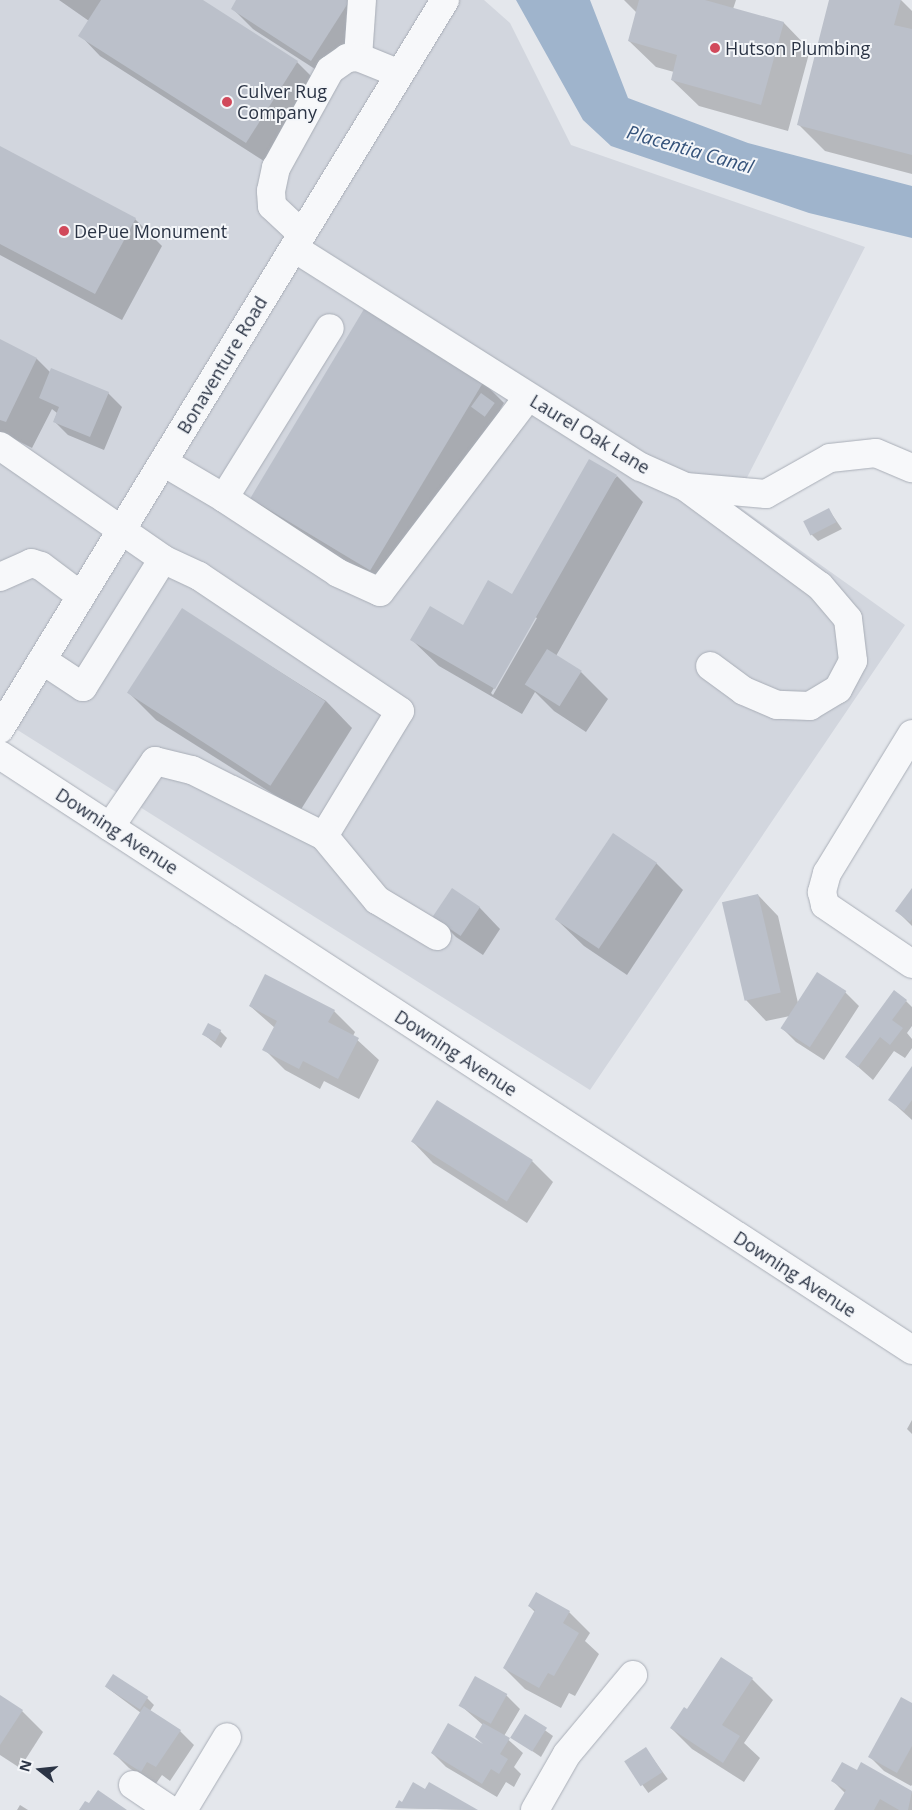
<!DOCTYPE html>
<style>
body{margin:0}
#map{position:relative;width:912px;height:1810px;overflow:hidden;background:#e4e7ec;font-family:"Open Sans",sans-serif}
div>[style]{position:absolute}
.built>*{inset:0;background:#d2d6de}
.water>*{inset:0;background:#9fb4cc}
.shadow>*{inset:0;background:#0003;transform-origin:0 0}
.building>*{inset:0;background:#bbc0ca;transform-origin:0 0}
.roads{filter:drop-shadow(0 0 1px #a9aeb7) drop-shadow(0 0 1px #a9aeb7)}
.minor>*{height:28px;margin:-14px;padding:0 14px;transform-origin:14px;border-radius:14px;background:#f7f8fa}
.dots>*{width:14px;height:14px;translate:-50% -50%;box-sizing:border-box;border:2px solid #f4f6f9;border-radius:50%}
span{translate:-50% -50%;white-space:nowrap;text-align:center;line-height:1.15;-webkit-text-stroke:4px #f4f6f9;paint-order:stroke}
.poi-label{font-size:18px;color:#2b3445}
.left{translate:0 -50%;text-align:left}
.street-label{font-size:18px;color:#2b3445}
.water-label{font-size:19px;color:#34527a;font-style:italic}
.north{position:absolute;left:15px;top:1745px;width:50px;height:50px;-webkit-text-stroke:4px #f4f6f9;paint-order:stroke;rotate:286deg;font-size:14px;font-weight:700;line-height:20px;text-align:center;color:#2b3445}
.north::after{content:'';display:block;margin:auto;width:18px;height:22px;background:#2b3445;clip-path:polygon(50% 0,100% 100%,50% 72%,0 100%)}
</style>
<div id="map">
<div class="built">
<i style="clip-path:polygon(0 0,484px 0,510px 23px,571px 145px,865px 247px,734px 503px,905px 625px,590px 1090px,0 719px)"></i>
</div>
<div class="water">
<i style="clip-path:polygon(516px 0,590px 0,628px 98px,748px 143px,912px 186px,912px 238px,809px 213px,611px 146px,583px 120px)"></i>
</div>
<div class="shadow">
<i style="clip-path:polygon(59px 0,201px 0,297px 62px,318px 83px,267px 163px,100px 56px,80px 35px,89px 21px)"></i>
<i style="clip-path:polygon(238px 0,348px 0,370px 22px,332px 80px,253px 29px,232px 8px)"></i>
<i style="clip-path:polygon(624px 0,736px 0,733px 9px,784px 23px,810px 50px,788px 131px,699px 106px,672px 80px,674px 72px,656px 67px,629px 41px,637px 13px)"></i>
<i style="clip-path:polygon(830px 0,901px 0,912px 11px,912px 174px,825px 151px,798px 124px)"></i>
<i style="clip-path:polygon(0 147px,135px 219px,162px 246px,122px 320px,0 255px)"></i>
<i style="clip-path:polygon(0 340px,37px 359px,50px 372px,108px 393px,122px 407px,104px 450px,68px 435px,54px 421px,57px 413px,52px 409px,32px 448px,0 432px)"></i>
<i style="clip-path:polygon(483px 382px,504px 403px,500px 410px,520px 430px,512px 442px,500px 434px,391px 590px,273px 518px,252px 497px)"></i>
<i style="clip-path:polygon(evenodd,617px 476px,643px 502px,556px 656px,581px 672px,608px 699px,586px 732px,554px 711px,535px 692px,522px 714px,439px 666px,412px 640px,463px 627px,512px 595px,617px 476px,535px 617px,537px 618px,493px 695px,491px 693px,535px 617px)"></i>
<i style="clip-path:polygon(829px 510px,842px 529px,818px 541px,811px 534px)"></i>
<i style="clip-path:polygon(182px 610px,326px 701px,352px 728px,300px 811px,156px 720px,129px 693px)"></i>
<i style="clip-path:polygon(656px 863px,683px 890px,627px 975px,584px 946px,557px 920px)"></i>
<i style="clip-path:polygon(453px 890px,480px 908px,500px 929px,483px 955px,456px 937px,435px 916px)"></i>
<i style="clip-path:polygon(912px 890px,912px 926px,897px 911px)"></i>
<i style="clip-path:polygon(758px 895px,778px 916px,798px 1003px,845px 992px,859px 1006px,824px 1060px,796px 1042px,782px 1028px,790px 1016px,766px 1021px,746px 1000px)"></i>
<i style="clip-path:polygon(906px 1001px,912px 1007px,912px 1026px,907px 1033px,912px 1039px,912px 1048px,905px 1058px,894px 1051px,873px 1080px,847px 1057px)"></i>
<i style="clip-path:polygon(250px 1006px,334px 1011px,355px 1032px,353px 1036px,379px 1060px,359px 1099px,324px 1081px,320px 1089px,285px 1070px,264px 1049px,275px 1028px)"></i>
<i style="clip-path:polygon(220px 1031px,227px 1038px,221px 1048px,203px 1034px)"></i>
<i style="clip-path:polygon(912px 1068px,912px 1120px,890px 1100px)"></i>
<i style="clip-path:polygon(413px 1142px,532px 1161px,553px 1182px,527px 1223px,433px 1163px)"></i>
<i style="clip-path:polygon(912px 1420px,912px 1434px,907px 1429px)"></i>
<i style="clip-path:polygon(529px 1606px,569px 1612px,590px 1633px,585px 1641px,599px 1654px,575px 1696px,569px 1693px,561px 1708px,525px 1689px,504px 1668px,535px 1612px)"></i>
<i style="clip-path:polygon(752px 1679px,773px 1700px,744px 1743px,760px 1758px,744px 1782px,692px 1749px,671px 1728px,687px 1711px)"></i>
<i style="clip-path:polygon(106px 1687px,147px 1698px,154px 1705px,150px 1711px,180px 1731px,194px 1745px,170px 1781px,162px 1775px,155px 1785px,129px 1768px,115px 1754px,141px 1713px)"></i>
<i style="clip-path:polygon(506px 1695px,520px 1709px,504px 1736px,523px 1753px,514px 1767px,521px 1774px,514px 1787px,506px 1782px,497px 1797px,446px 1767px,432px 1753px,485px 1747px,483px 1725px,460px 1705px)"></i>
<i style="clip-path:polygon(0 1696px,22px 1711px,43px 1732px,20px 1768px,0 1755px)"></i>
<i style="clip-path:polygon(912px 1705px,912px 1785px,911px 1786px,884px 1771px,870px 1757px)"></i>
<i style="clip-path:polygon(525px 1716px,553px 1736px,541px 1757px,513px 1738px)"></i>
<i style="left:646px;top:1749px;width:37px;height:24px;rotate:54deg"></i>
<i style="clip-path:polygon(862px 1764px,912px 1792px,912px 1810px,836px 1810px,845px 1793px,833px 1781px,858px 1772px)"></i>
<i style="clip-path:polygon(429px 1784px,476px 1810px,396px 1808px,426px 1790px)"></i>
<i style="clip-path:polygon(20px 1805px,28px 1810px,17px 1810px)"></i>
</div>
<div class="building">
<i style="clip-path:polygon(101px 0,203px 0,298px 61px,246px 143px,78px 36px)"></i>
<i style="clip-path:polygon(236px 0,350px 0,311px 61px,231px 9px)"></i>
<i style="clip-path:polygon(639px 0,705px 0,784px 22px,761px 105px,671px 80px,677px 55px,628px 41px)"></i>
<i style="clip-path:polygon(829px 0,901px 0,894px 25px,912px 29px,912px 155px,797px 125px)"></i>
<i style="clip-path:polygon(0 146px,136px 218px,95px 294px,0 244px)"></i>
<i style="left:364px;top:309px;width:140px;height:221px;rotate:31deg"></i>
<i style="clip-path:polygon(0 339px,37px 358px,6px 422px,0 420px)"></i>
<i style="clip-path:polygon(51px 368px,109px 392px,90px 437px,53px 422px,59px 407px,39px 398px)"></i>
<i style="left:481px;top:393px;width:17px;height:17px;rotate:36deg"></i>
<i style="clip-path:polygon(589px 459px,617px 475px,495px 689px,410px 640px,430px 606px,463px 625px,488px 580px,512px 594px)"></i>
<i style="left:829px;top:508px;width:16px;height:29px;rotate:63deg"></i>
<i style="left:182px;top:608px;width:171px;height:101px;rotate:33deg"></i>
<i style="left:547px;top:649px;width:41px;height:42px;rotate:32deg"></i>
<i style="left:613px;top:833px;width:53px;height:104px;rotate:34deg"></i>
<i style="left:452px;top:888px;width:34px;height:35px;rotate:34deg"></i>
<i style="clip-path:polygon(912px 888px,912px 919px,910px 922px,895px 911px)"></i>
<i style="left:758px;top:894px;width:101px;height:37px;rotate:77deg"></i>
<i style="left:817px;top:972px;width:35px;height:67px;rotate:33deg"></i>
<i style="clip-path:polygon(265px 974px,335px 1010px,328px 1022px,359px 1038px,338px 1079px,303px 1061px,299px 1069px,262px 1050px,277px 1021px,249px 1006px)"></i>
<i style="clip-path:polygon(894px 990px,907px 1000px,892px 1020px,903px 1028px,890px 1045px,880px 1037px,858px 1067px,845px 1057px)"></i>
<i style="left:208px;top:1023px;width:15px;height:13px;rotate:28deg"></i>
<i style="clip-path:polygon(912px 1066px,912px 1100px,904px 1111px,888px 1100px)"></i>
<i style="left:437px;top:1100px;width:113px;height:49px;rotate:32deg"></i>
<i style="clip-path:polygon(536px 1592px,570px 1611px,563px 1623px,579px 1633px,554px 1676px,548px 1673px,539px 1688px,503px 1668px,535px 1610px,528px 1606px)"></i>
<i style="clip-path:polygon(721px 1657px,753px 1678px,722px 1725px,740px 1736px,723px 1763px,670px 1728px,684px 1707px,687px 1709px)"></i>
<i style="left:113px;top:1674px;width:42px;height:15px;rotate:33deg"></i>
<i style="left:475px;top:1676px;width:37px;height:34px;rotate:29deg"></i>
<i style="clip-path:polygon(0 1695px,23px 1710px,0 1745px)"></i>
<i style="clip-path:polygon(901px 1697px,912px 1703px,912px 1746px,897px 1773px,868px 1757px)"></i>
<i style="clip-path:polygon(144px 1706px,181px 1730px,156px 1767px,147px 1762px,141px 1772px,113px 1754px)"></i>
<i style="left:525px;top:1714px;width:26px;height:28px;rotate:32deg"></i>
<i style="clip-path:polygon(448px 1723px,483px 1744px,475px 1737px,483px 1723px,510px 1738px,500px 1754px,508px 1759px,499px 1774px,491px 1769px,482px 1784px,431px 1753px)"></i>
<i style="left:646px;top:1747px;width:30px;height:26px;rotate:57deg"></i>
<i style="clip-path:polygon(842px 1762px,857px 1770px,861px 1762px,912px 1791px,908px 1810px,899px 1810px,880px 1799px,874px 1810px,834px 1810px,846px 1790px,831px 1781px)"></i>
<i style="clip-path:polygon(413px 1782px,425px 1789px,429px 1782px,478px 1810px,395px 1808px,399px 1800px,402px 1802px)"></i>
<i style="clip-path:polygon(98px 1790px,127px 1810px,79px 1810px,85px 1801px,89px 1803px)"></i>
</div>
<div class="roads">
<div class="minor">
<i style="left:358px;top:57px;width:57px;rotate:-86deg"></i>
<i style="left:302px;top:234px;width:41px;rotate:-137deg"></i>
<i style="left:272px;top:206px;width:15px;rotate:-94deg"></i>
<i style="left:271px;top:191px;width:24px;rotate:-78deg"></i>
<i style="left:276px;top:168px;width:112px;rotate:-61.1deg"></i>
<i style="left:330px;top:70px;width:21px;rotate:-35deg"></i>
<i style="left:347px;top:58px;width:11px;rotate:-5deg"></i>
<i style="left:358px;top:57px;width:45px;rotate:22deg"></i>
<i style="left:294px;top:248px;width:410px;rotate:32.3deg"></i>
<i style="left:641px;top:467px;width:49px;rotate:24deg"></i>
<i style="left:686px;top:487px;width:80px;rotate:5deg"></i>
<i style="left:766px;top:494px;width:73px;rotate:-29.4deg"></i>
<i style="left:830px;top:458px;width:46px;rotate:-6.2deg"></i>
<i style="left:876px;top:453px;width:39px;rotate:23deg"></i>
<i style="left:0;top:446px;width:198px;rotate:34.7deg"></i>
<i style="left:163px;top:559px;width:151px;rotate:122deg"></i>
<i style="left:83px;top:687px;width:49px;rotate:-146.6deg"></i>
<i style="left:163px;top:462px;width:71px;rotate:30.5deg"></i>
<i style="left:224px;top:498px;width:200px;rotate:-58.1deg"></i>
<i style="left:687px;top:488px;width:165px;rotate:36.4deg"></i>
<i style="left:820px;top:586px;width:43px;rotate:49.7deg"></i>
<i style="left:848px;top:619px;width:42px;rotate:83.2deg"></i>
<i style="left:853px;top:661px;width:32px;rotate:118deg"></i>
<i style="left:838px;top:689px;width:33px;rotate:149deg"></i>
<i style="left:810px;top:706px;width:33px;rotate:-178deg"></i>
<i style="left:777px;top:705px;width:36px;rotate:-157deg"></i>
<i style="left:744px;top:691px;width:42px;rotate:-143.7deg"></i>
<i style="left:224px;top:498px;width:136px;rotate:33.3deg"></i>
<i style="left:338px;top:573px;width:46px;rotate:24.3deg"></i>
<i style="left:380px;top:592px;width:245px;rotate:-52.8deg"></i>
<i style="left:0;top:577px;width:34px;rotate:-24deg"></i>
<i style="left:31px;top:563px;width:10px;rotate:17deg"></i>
<i style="left:41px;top:566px;width:50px;rotate:36.9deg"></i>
<i style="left:0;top:729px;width:854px;rotate:-58.6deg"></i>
<i style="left:912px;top:734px;width:163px;rotate:121.4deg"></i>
<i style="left:827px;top:873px;width:20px;rotate:105deg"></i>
<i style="left:822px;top:892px;width:13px;rotate:77deg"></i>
<i style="left:825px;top:905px;width:105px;rotate:34.1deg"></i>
<i style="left:0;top:755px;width:1089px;rotate:33.12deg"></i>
<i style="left:110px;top:827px;width:80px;rotate:-55.7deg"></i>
<i style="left:155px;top:761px;width:38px;rotate:14deg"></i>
<i style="left:192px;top:770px;width:148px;rotate:26.6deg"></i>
<i style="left:324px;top:836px;width:146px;rotate:-58.7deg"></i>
<i style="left:400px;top:711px;width:242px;rotate:-146.1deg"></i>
<i style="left:199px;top:576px;width:40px;rotate:-155deg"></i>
<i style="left:324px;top:836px;width:83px;rotate:50.4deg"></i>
<i style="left:377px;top:900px;width:70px;rotate:31deg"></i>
<i style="left:133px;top:1785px;width:45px;rotate:34deg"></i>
<i style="left:183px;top:1810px;width:85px;rotate:-58.9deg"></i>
<i style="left:535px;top:1810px;width:64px;rotate:-60.3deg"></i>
<i style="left:567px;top:1754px;width:103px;rotate:-50.1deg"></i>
</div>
</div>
<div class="dots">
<i style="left:715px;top:48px;background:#d1495b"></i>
<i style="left:227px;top:102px;background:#d1495b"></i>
<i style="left:64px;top:231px;background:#d1495b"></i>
</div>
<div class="poi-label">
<span class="left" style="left:725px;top:48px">Hutson Plumbing</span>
<span class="left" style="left:237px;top:102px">Culver Rug<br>Company</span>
<span class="left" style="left:74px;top:231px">DePue Monument</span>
</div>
<div class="street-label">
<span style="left:222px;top:365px;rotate:-59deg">Bonaventure Road</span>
<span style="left:590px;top:434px;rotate:31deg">Laurel Oak Lane</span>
<span style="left:117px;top:831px;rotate:33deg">Downing Avenue</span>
<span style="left:456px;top:1053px;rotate:33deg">Downing Avenue</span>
<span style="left:795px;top:1274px;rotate:33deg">Downing Avenue</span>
</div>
<div class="water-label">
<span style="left:690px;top:150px;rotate:16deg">Placentia Canal</span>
</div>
<div class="north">N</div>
</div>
